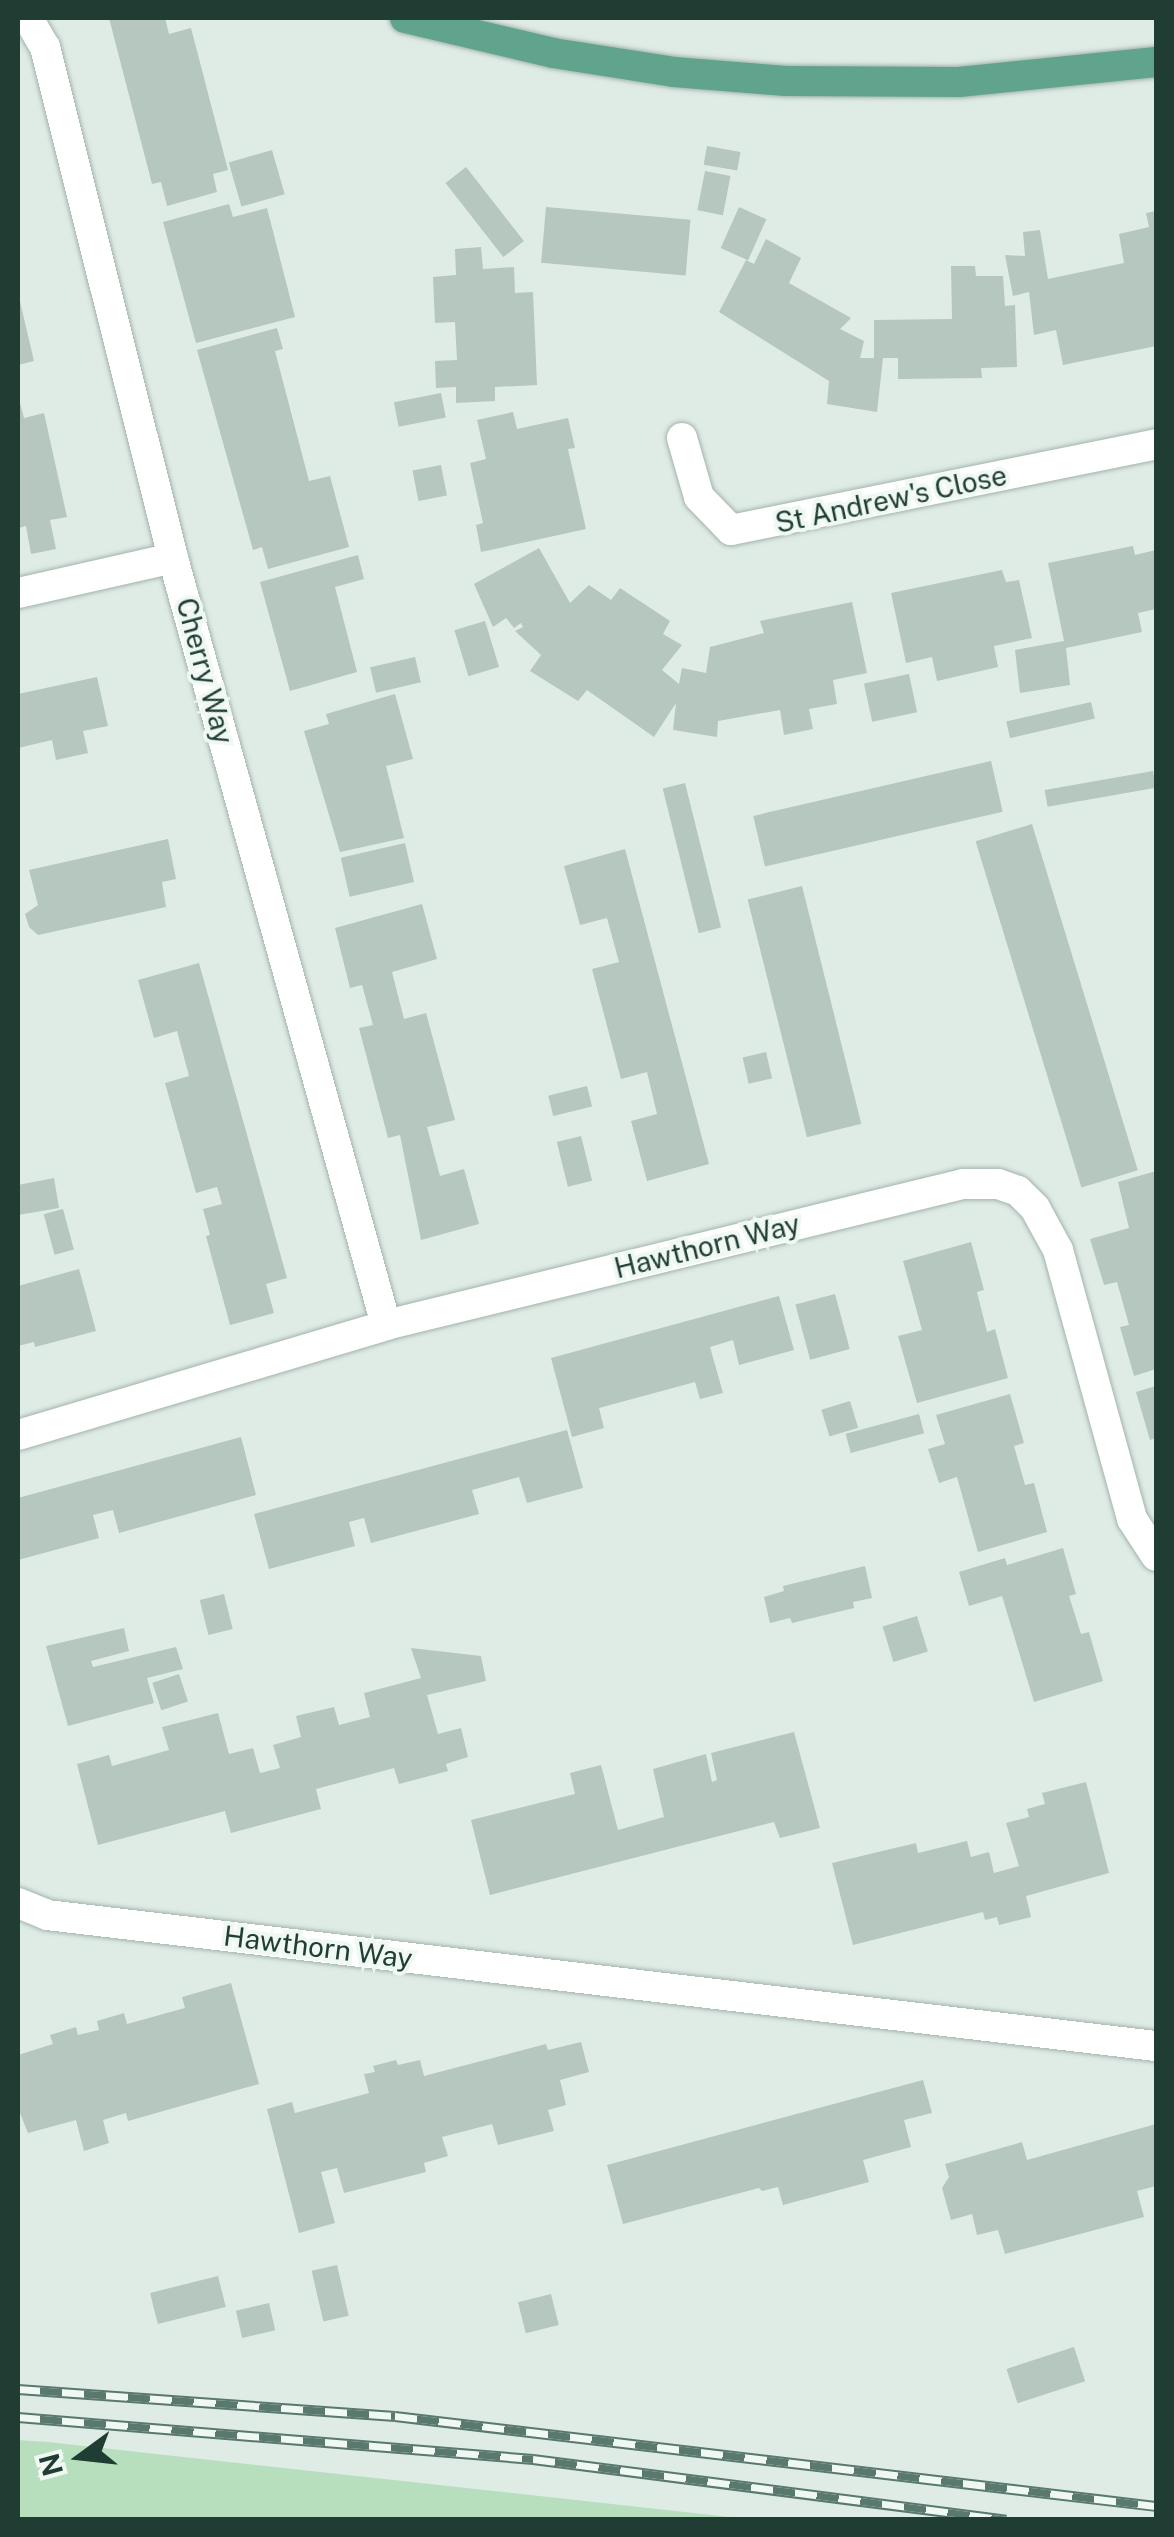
<!DOCTYPE html>
<style>
body{margin:0}
#map{position:relative;width:1174px;height:2537px;overflow:hidden;background:#dfece5;font-family:"Public Sans",sans-serif}
div>[style]{position:absolute}
.green>*{inset:0;background:#b7dfbe}
.building>*{inset:0;background:#b5c7be;transform-origin:0 0}
.roads{filter:drop-shadow(0 0 2px #a2b4ac) drop-shadow(0 0 2px #a2b4ac)}
.street>*{height:30px;margin:-15px;padding:0 15px;transform-origin:15px;border-radius:15px;background:#fff}
.primary>*{height:30px;margin:-15px;padding:0 15px;transform-origin:15px;border-radius:15px;background:#61a48e}
.rail>*{height:11px;margin-top:-5.5px;transform-origin:0;background:repeating-linear-gradient(90deg,#f0f8f3 0 22px,#59796e 0 44px);box-sizing:border-box;border-block:2px solid #59796e}
span{translate:-50% -50%;white-space:nowrap;text-align:center;line-height:1.15;-webkit-text-stroke:8px #f0f8f3;paint-order:stroke}
.street-label{font-size:28px;color:#1f3d33}
.frame{position:absolute;inset:0;border:20px solid #1f3d33;pointer-events:none}
.north{position:absolute;left:30px;top:2407px;width:100px;height:100px;-webkit-text-stroke:8px #f0f8f3;paint-order:stroke;rotate:255deg;font-size:28px;font-weight:700;line-height:40px;text-align:center;color:#1f3d33}
.north::after{content:'';display:block;margin:auto;width:35px;height:45px;background:#1f3d33;clip-path:polygon(50% 0,100% 100%,50% 72%,0 100%)}
</style>
<div id="map">
<div class="green">
<i style="clip-path:polygon(18px 2440px,48px 2442px,748px 2519px,18px 2519px)"></i>
</div>
<div class="building">
<i style="clip-path:polygon(109px 18px,165px 18px,169px 34px,191px 28px,228px 170px,213px 174px,217px 192px,167px 206px,161px 182px,152px 184px)"></i>
<i style="left:707px;top:146px;width:34px;height:19px;rotate:10deg"></i>
<i style="left:272px;top:150px;width:46px;height:45px;rotate:74deg"></i>
<i style="left:466px;top:167px;width:94px;height:26px;rotate:52deg"></i>
<i style="left:705px;top:171px;width:26px;height:40px;rotate:11deg"></i>
<i style="clip-path:polygon(229px 204px,233px 217px,267px 208px,295px 317px,196px 343px,163px 222px)"></i>
<i style="left:546px;top:207px;width:145px;height:56px;rotate:5deg"></i>
<i style="left:739px;top:207px;width:30px;height:45px;rotate:24deg"></i>
<i style="clip-path:polygon(1156px 211px,1156px 346px,1063px 365px,1056px 330px,1034px 335px,1029px 292px,1013px 296px,1005px 255px,1025px 256px,1023px 232px,1040px 230px,1048px 279px,1124px 263px,1119px 234px,1149px 227px,1146px 213px)"></i>
<i style="clip-path:polygon(766px 239px,801px 258px,789px 283px,851px 318px,840px 329px,864px 341px,860px 358px,874px 358px,874px 320px,952px 319px,951px 266px,975px 266px,976px 276px,1003px 276px,1005px 306px,1015px 305px,1017px 367px,981px 368px,982px 378px,898px 379px,898px 358px,883px 358px,877px 412px,827px 404px,829px 381px,719px 312px,746px 260px,754px 264px)"></i>
<i style="clip-path:polygon(481px 247px,483px 269px,514px 267px,515px 293px,533px 292px,537px 385px,495px 387px,495px 401px,456px 403px,456px 387px,436px 388px,435px 361px,457px 360px,455px 322px,435px 323px,433px 277px,456px 275px,455px 249px)"></i>
<i style="clip-path:polygon(18px 293px,34px 361px,18px 365px)"></i>
<i style="clip-path:polygon(277px 328px,283px 349px,275px 351px,309px 481px,330px 476px,349px 547px,268px 569px,262px 547px,253px 550px,197px 350px)"></i>
<i style="left:441px;top:393px;width:25px;height:48px;rotate:79deg"></i>
<i style="clip-path:polygon(18px 395px,24px 418px,44px 413px,67px 517px,50px 520px,56px 549px,31px 554px,26px 526px,18px 528px)"></i>
<i style="clip-path:polygon(513px 412px,517px 429px,568px 418px,575px 448px,568px 449px,586px 529px,481px 552px,476px 525px,483px 523px,470px 463px,486px 459px,477px 420px)"></i>
<i style="left:441px;top:465px;width:31px;height:29px;rotate:79deg"></i>
<i style="clip-path:polygon(1133px 546px,1135px 555px,1156px 550px,1156px 609px,1138px 613px,1142px 632px,1066px 648px,1070px 685px,1020px 693px,1015px 650px,1064px 641px,1048px 563px)"></i>
<i style="clip-path:polygon(539px 548px,570px 603px,589px 585px,611px 600px,620px 588px,670px 621px,663px 634px,682px 645px,662px 670px,679px 684px,682px 668px,706px 673px,710px 647px,764px 633px,760px 621px,852px 602px,867px 673px,833px 680px,837px 704px,809px 709px,813px 729px,784px 735px,780px 710px,718px 721px,717px 737px,673px 730px,676px 703px,654px 737px,587px 690px,578px 701px,530px 671px,541px 655px,515px 631px,523px 627px,521px 623px,514px 628px,506px 618px,493px 627px,474px 584px)"></i>
<i style="clip-path:polygon(358px 555px,364px 579px,335px 587px,357px 672px,290px 691px,260px 582px)"></i>
<i style="clip-path:polygon(1002px 570px,1006px 582px,1019px 580px,1032px 638px,994px 646px,998px 667px,937px 681px,932px 657px,906px 663px,891px 593px)"></i>
<i style="left:485px;top:621px;width:48px;height:32px;rotate:73deg"></i>
<i style="left:415px;top:657px;width:26px;height:46px;rotate:77deg"></i>
<i style="left:909px;top:674px;width:39px;height:46px;rotate:78deg"></i>
<i style="clip-path:polygon(97px 677px,108px 726px,83px 731px,88px 753px,56px 760px,52px 740px,18px 748px,18px 694px)"></i>
<i style="clip-path:polygon(395px 694px,413px 759px,386px 766px,404px 838px,340px 852px,304px 731px,329px 724px,326px 714px)"></i>
<i style="left:1091px;top:702px;width:17px;height:87px;rotate:77deg"></i>
<i style="left:991px;top:761px;width:52px;height:244px;rotate:77deg"></i>
<i style="left:1153px;top:771px;width:17px;height:110px;rotate:80deg"></i>
<i style="left:685px;top:783px;width:149px;height:23px;rotate:76deg"></i>
<i style="left:1032px;top:824px;width:362px;height:59px;rotate:73deg"></i>
<i style="clip-path:polygon(168px 839px,176px 879px,162px 882px,166px 907px,38px 935px,29px 927px,25px 914px,38px 905px,29px 870px)"></i>
<i style="left:405px;top:843px;width:40px;height:66px;rotate:77deg"></i>
<i style="clip-path:polygon(625px 849px,709px 1164px,647px 1181px,631px 1121px,657px 1114px,647px 1072px,621px 1079px,592px 969px,619px 962px,607px 918px,580px 925px,564px 866px)"></i>
<i style="left:802px;top:886px;width:245px;height:56px;rotate:76deg"></i>
<i style="clip-path:polygon(422px 904px,437px 959px,392px 972px,404px 1019px,426px 1013px,455px 1120px,427px 1127px,440px 1176px,464px 1169px,479px 1224px,421px 1240px,400px 1135px,388px 1138px,359px 1028px,373px 1025px,362px 985px,350px 988px,335px 928px)"></i>
<i style="clip-path:polygon(199px 963px,287px 1278px,266px 1284px,274px 1313px,230px 1325px,206px 1236px,210px 1235px,203px 1209px,222px 1204px,217px 1187px,196px 1193px,165px 1083px,189px 1076px,177px 1031px,154px 1038px,138px 980px)"></i>
<i style="left:766px;top:1052px;width:27px;height:24px;rotate:77deg"></i>
<i style="left:587px;top:1086px;width:21px;height:40px;rotate:76deg"></i>
<i style="left:581px;top:1136px;width:46px;height:25px;rotate:76deg"></i>
<i style="clip-path:polygon(1156px 1171px,1156px 1369px,1134px 1376px,1120px 1327px,1129px 1325px,1117px 1282px,1104px 1285px,1090px 1239px,1129px 1228px,1118px 1182px)"></i>
<i style="clip-path:polygon(54px 1178px,59px 1208px,18px 1215px,18px 1185px)"></i>
<i style="left:63px;top:1209px;width:42px;height:20px;rotate:75deg"></i>
<i style="clip-path:polygon(971px 1242px,984px 1290px,977px 1292px,987px 1332px,995px 1329px,1008px 1378px,917px 1403px,898px 1336px,922px 1330px,903px 1261px)"></i>
<i style="clip-path:polygon(79px 1269px,96px 1331px,35px 1347px,34px 1342px,18px 1346px,18px 1286px)"></i>
<i style="left:835px;top:1294px;width:57px;height:41px;rotate:75deg"></i>
<i style="clip-path:polygon(779px 1296px,794px 1350px,739px 1365px,733px 1340px,710px 1347px,723px 1393px,700px 1399px,695px 1382px,599px 1408px,604px 1428px,572px 1437px,551px 1358px)"></i>
<i style="clip-path:polygon(1156px 1386px,1156px 1438px,1150px 1440px,1136px 1392px)"></i>
<i style="clip-path:polygon(1010px 1394px,1024px 1443px,1014px 1446px,1025px 1485px,1034px 1483px,1047px 1532px,978px 1552px,957px 1477px,939px 1483px,928px 1449px,945px 1444px,936px 1415px)"></i>
<i style="left:850px;top:1401px;width:28px;height:30px;rotate:73deg"></i>
<i style="left:919px;top:1414px;width:20px;height:76px;rotate:75deg"></i>
<i style="clip-path:polygon(567px 1430px,583px 1488px,527px 1503px,519px 1477px,472px 1490px,479px 1514px,371px 1543px,364px 1518px,349px 1522px,355px 1546px,269px 1569px,254px 1514px)"></i>
<i style="clip-path:polygon(241px 1437px,256px 1495px,119px 1533px,113px 1510px,93px 1515px,99px 1538px,18px 1560px,18px 1498px)"></i>
<i style="clip-path:polygon(1063px 1548px,1076px 1594px,1069px 1596px,1081px 1634px,1089px 1632px,1103px 1681px,1034px 1702px,1002px 1596px,969px 1606px,959px 1572px,1005px 1558px,1007px 1565px)"></i>
<i style="clip-path:polygon(865px 1566px,872px 1598px,853px 1602px,854px 1608px,792px 1623px,790px 1618px,770px 1623px,764px 1597px,784px 1591px,783px 1586px)"></i>
<i style="left:224px;top:1594px;width:36px;height:25px;rotate:76deg"></i>
<i style="left:917px;top:1616px;width:37px;height:36px;rotate:73deg"></i>
<i style="clip-path:polygon(124px 1628px,129px 1651px,91px 1661px,93px 1667px,176px 1647px,183px 1669px,147px 1678px,154px 1703px,68px 1726px,46px 1646px)"></i>
<i style="clip-path:polygon(411px 1648px,481px 1656px,486px 1681px,427px 1695px,438px 1734px,461px 1728px,468px 1757px,446px 1764px,448px 1771px,399px 1784px,394px 1768px,316px 1789px,321px 1809px,231px 1833px,225px 1811px,98px 1845px,77px 1764px,109px 1755px,112px 1766px,169px 1750px,162px 1727px,218px 1713px,229px 1754px,253px 1748px,260px 1773px,280px 1768px,273px 1745px,301px 1737px,296px 1716px,334px 1707px,339px 1725px,370px 1717px,364px 1693px,421px 1678px)"></i>
<i style="left:179px;top:1674px;width:29px;height:28px;rotate:72deg"></i>
<i style="clip-path:polygon(794px 1732px,820px 1828px,780px 1838px,774px 1822px,490px 1895px,471px 1820px,575px 1794px,570px 1773px,601px 1765px,618px 1830px,664px 1817px,653px 1769px,706px 1754px,712px 1782px,717px 1780px,711px 1753px)"></i>
<i style="clip-path:polygon(1086px 1782px,1109px 1873px,1026px 1896px,1031px 1917px,999px 1925px,997px 1917px,985px 1920px,983px 1912px,853px 1945px,832px 1863px,916px 1843px,918px 1853px,967px 1841px,971px 1857px,989px 1852px,994px 1873px,1019px 1866px,1006px 1823px,1029px 1817px,1027px 1809px,1045px 1804px,1042px 1793px)"></i>
<i style="clip-path:polygon(231px 1983px,259px 2084px,128px 2121px,126px 2113px,103px 2120px,109px 2143px,84px 2151px,76px 2120px,28px 2133px,18px 2108px,18px 2055px,53px 2044px,50px 2035px,76px 2027px,78px 2035px,99px 2030px,97px 2021px,124px 2013px,127px 2024px,185px 2008px,182px 1997px)"></i>
<i style="clip-path:polygon(581px 2042px,589px 2072px,560px 2080px,566px 2105px,548px 2110px,554px 2131px,498px 2145px,492px 2124px,442px 2137px,448px 2156px,424px 2163px,426px 2172px,344px 2193px,337px 2168px,321px 2172px,335px 2223px,299px 2233px,267px 2109px,292px 2102px,295px 2113px,369px 2093px,364px 2074px,375px 2072px,373px 2066px,396px 2060px,398px 2065px,420px 2060px,424px 2076px,546px 2044px,548px 2050px)"></i>
<i style="clip-path:polygon(923px 2080px,932px 2113px,904px 2120px,911px 2147px,863px 2160px,869px 2182px,783px 2205px,778px 2187px,762px 2191px,759px 2188px,623px 2224px,607px 2165px)"></i>
<i style="clip-path:polygon(1156px 2124px,1156px 2186px,1137px 2191px,1144px 2217px,1005px 2254px,998px 2230px,977px 2235px,972px 2214px,951px 2220px,942px 2188px,949px 2177px,945px 2164px,1022px 2142px,1027px 2160px)"></i>
<i style="left:337px;top:2265px;width:52px;height:26px;rotate:77deg"></i>
<i style="left:218px;top:2276px;width:32px;height:70px;rotate:76deg"></i>
<i style="left:551px;top:2294px;width:32px;height:34px;rotate:76deg"></i>
<i style="left:269px;top:2303px;width:28px;height:34px;rotate:77deg"></i>
<i style="left:1074px;top:2347px;width:36px;height:71px;rotate:72deg"></i>
</div>
<div class="roads">
<div class="street">
<i style="left:28px;top:18px;width:34px;rotate:60deg"></i>
<i style="left:45px;top:47px;width:527px;rotate:75.94deg"></i>
<i style="left:173px;top:558px;width:796px;rotate:74.48deg"></i>
<i style="left:682px;top:438px;width:61px;rotate:73.9deg"></i>
<i style="left:699px;top:497px;width:46px;rotate:45.9deg"></i>
<i style="left:731px;top:530px;width:434px;rotate:-11.4deg"></i>
<i style="left:18px;top:593px;width:159px;rotate:-12.7deg"></i>
<i style="left:18px;top:1435px;width:384px;rotate:-16.6deg"></i>
<i style="left:386px;top:1325px;width:594px;rotate:-13.73deg"></i>
<i style="left:963px;top:1184px;width:35px"></i>
<i style="left:998px;top:1184px;width:21px;rotate:19deg"></i>
<i style="left:1018px;top:1191px;width:24px;rotate:45deg"></i>
<i style="left:1035px;top:1208px;width:48px;rotate:61.3deg"></i>
<i style="left:1058px;top:1250px;width:279px;rotate:74.6deg"></i>
<i style="left:1132px;top:1519px;width:44px;rotate:57deg"></i>
<i style="left:18px;top:1903px;width:31px;rotate:22deg"></i>
<i style="left:47px;top:1915px;width:1117px;rotate:6.74deg"></i>
</div>
<div class="primary">
<i style="left:405px;top:18px;width:152px;rotate:13.3deg"></i>
<i style="left:553px;top:53px;width:122px;rotate:8.9deg"></i>
<i style="left:674px;top:72px;width:112px;rotate:4.6deg"></i>
<i style="left:786px;top:81px;width:173px;rotate:0.3deg"></i>
<i style="left:959px;top:82px;width:198px;rotate:-5.8deg"></i>
</div>
</div>
<div class="rail">
<i style="left:18px;top:2389px;width:378px;rotate:4.1deg"></i>
<i style="left:395px;top:2416px;width:766px;rotate:6.74deg"></i>
<i style="left:18px;top:2417px;width:517px;rotate:4.66deg"></i>
<i style="left:533px;top:2459px;width:477px;rotate:7.3deg"></i>
</div>
<div class="street-label">
<span style="left:891px;top:499px;rotate:-12deg">St Andrew's Close</span>
<span style="left:205px;top:671px;rotate:75deg">Cherry Way</span>
<span style="left:707px;top:1246px;rotate:-14deg">Hawthorn Way</span>
<span style="left:318px;top:1947px;rotate:7deg">Hawthorn Way</span>
</div>
<div class="frame"></div>
<div class="north">N</div>
</div>
